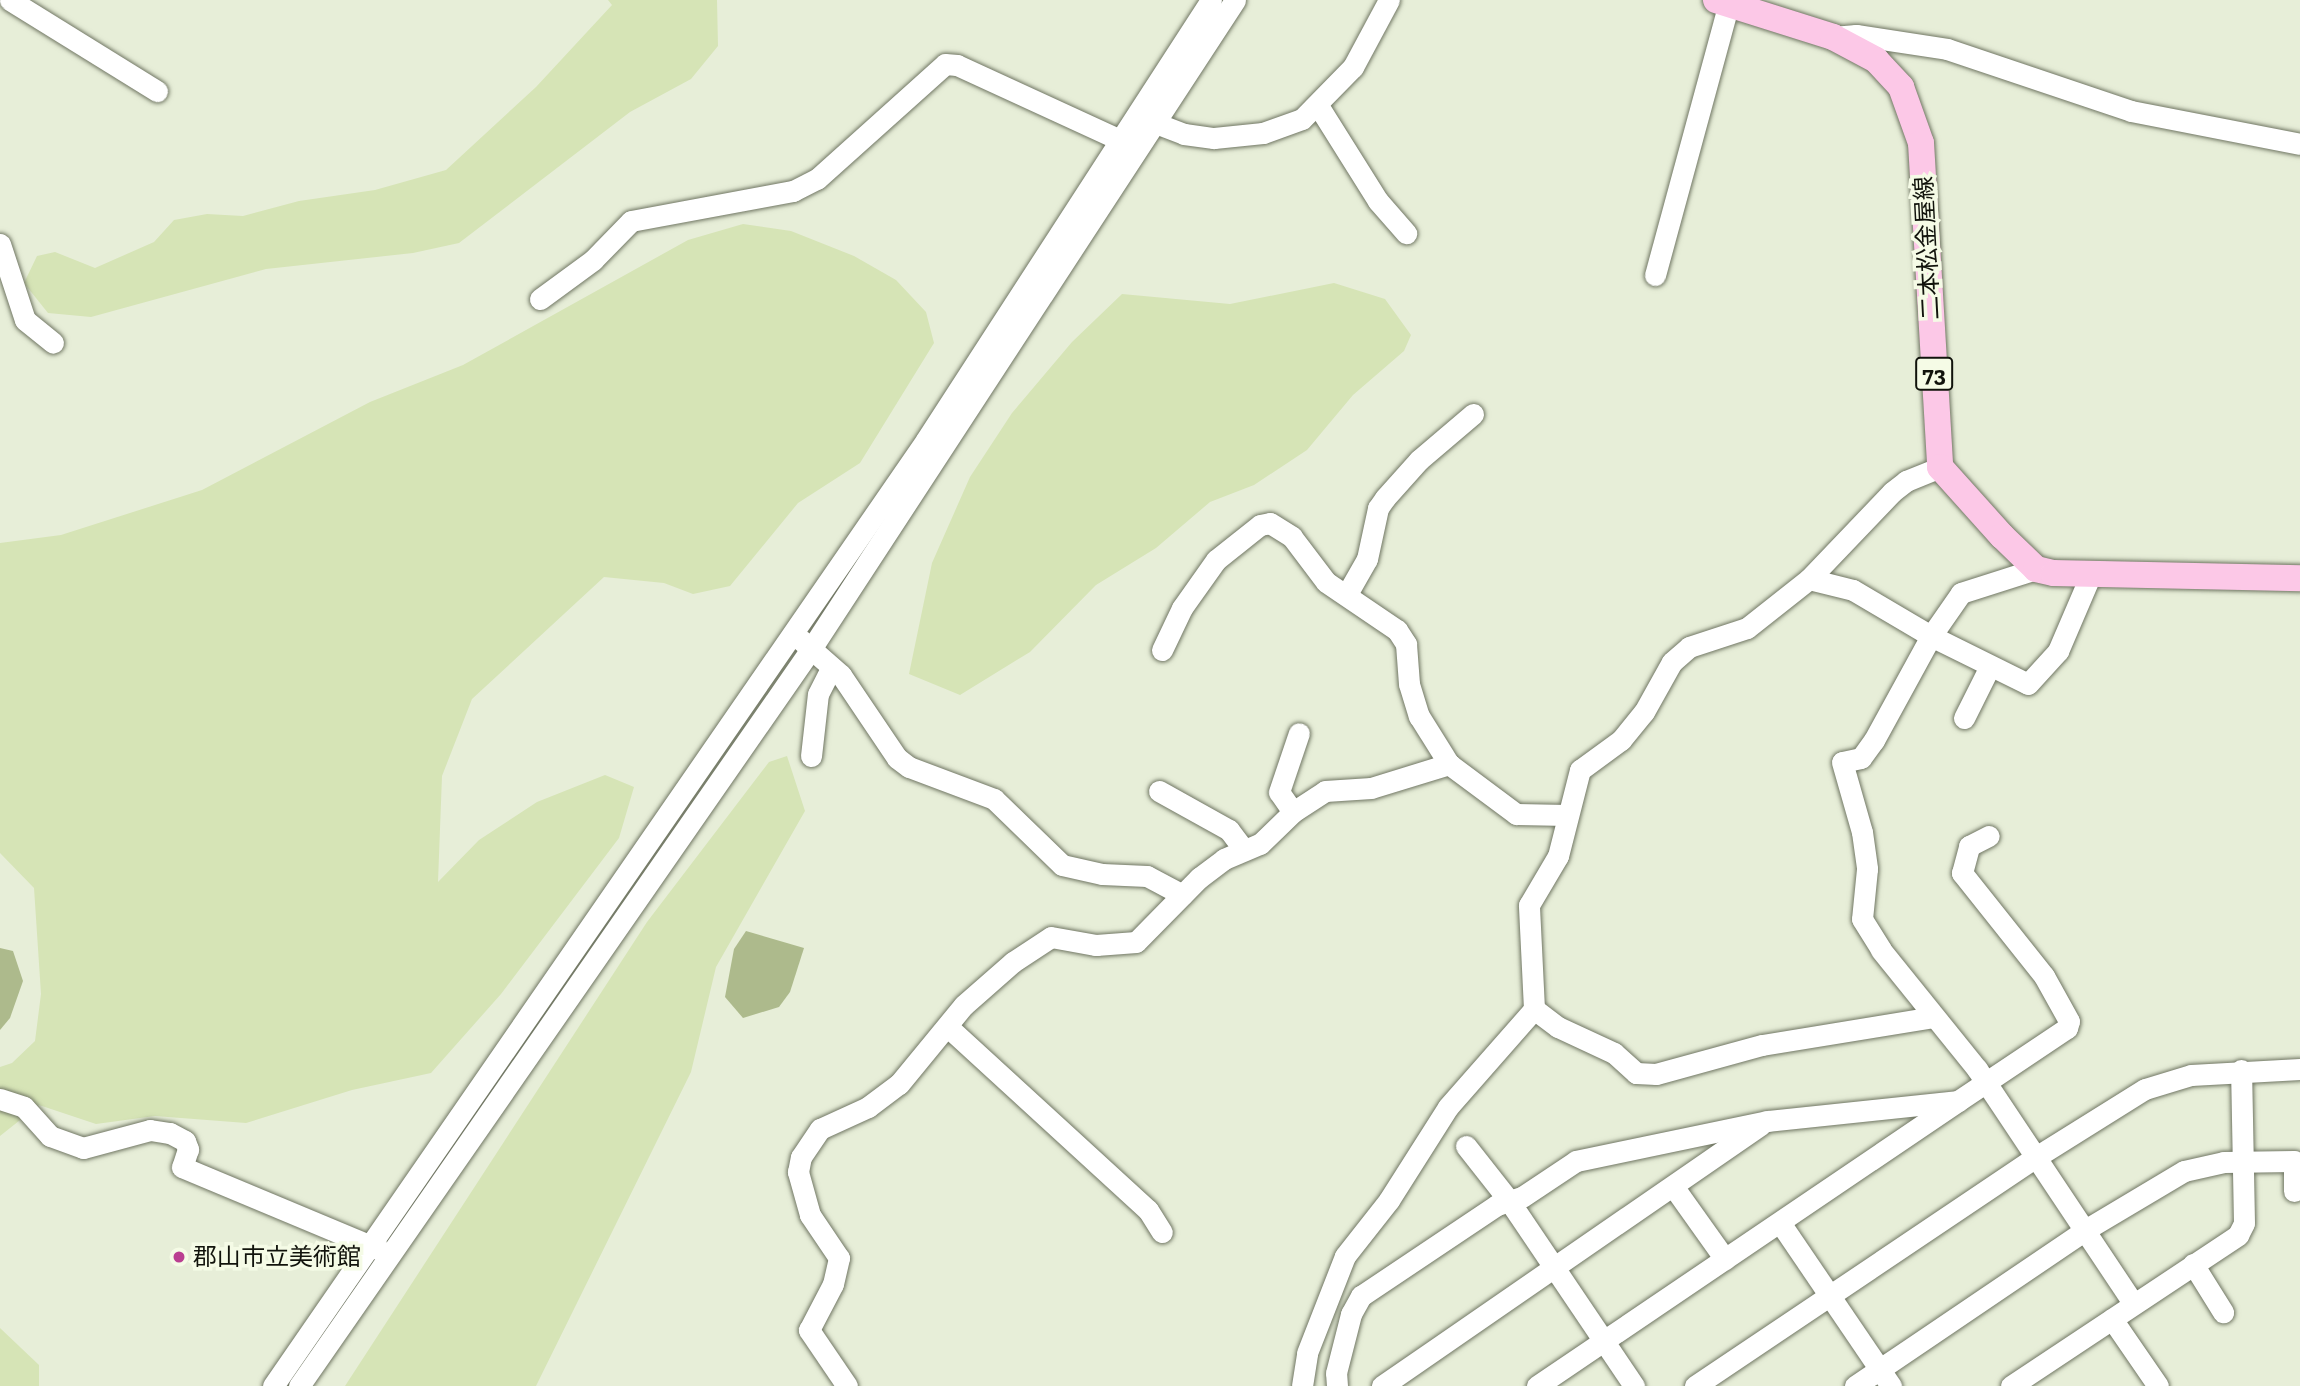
<!DOCTYPE html>
<meta charset="utf-8">
<style>
body{margin:0}
#map{position:relative;width:2300px;height:1386px;overflow:hidden;background:#e7eed8;font-family:"Zilla Slab","Noto Sans JP",serif}
div>[style]{position:absolute}
.green>*{inset:0;background:#d6e4b6}
.water>*{inset:0;background:#adba8c}
.roads{filter:drop-shadow(0 0 2px #707663) drop-shadow(0 0 2px #707663)}
.minor>*{height:21px;margin:-10.5px;padding:0 10.5px;transform-origin:10.5px;border-radius:10.5px;background:#fff}
.major>*{height:26px;margin:-13px;padding:0 13px;transform-origin:13px;border-radius:13px;background:#fcc8e7}
.dots>*{width:19px;height:19px;translate:-50% -50%;box-sizing:border-box;border:4px solid #f5fbe6;border-radius:50%}
span{translate:-50% -50%;white-space:nowrap;text-align:center;line-height:1.15;-webkit-text-stroke:7px #f5fbe6;paint-order:stroke}
.shield-label span{padding:2px 5px;background:#f5fbe6;border:2px solid;border-radius:5px;-webkit-text-stroke-width:0}
.shield-label{font-size:23px;color:#11130c;font-weight:700}
.street-label{font-size:24px;color:#11130c}
.poi-label{font-size:24px;color:#11130c}
.left{translate:0 -50%;text-align:left}
</style>
<div id="map">
<div class="green">
<i style="clip-path:polygon(608px 0,717px 0,718px 46px,691px 79px,630px 112px,459px 243px,413px 253px,266px 269px,91px 317px,48px 313px,24px 283px,37px 256px,55px 252px,95px 268px,154px 242px,174px 220px,207px 214px,243px 216px,299px 201px,375px 190px,446px 170px,536px 87px,612px 5px)"></i>
<i style="clip-path:polygon(743px 224px,791px 231px,854px 256px,896px 280px,926px 312px,934px 343px,860px 463px,798px 503px,730px 586px,693px 594px,664px 583px,604px 577px,472px 699px,442px 776px,438px 882px,479px 840px,537px 802px,605px 775px,634px 787px,619px 838px,501px 994px,431px 1073px,352px 1090px,246px 1123px,155px 1116px,96px 1124px,39px 1105px,0 1136px,0 1067px,12px 1063px,35px 1041px,41px 994px,34px 888px,0 853px,0 543px,61px 535px,202px 490px,370px 402px,463px 365px,688px 240px)"></i>
<i style="clip-path:polygon(1334px 283px,1385px 299px,1411px 335px,1404px 351px,1353px 395px,1307px 450px,1254px 485px,1210px 502px,1156px 548px,1096px 585px,1030px 652px,960px 695px,909px 674px,932px 563px,970px 477px,1012px 413px,1072px 342px,1122px 294px,1230px 304px)"></i>
<i style="clip-path:polygon(787px 756px,805px 811px,716px 967px,691px 1072px,536px 1386px,345px 1386px,647px 922px,769px 762px)"></i>
<i style="clip-path:polygon(0 1328px,39px 1365px,39px 1386px,0 1386px)"></i>
</div>
<div class="water">
<i style="clip-path:polygon(746px 931px,804px 948px,790px 992px,779px 1007px,743px 1018px,725px 997px,734px 949px)"></i>
<i style="clip-path:polygon(0 948px,13px 951px,23px 981px,10px 1018px,0 1030px)"></i>
</div>
<div class="roads">
<div class="minor">
<i style="left:10px;top:0;width:173px;rotate:31.8deg"></i>
<i style="left:1833px;top:37px;width:23px;rotate:-5deg"></i>
<i style="left:1856px;top:35px;width:92px;rotate:8.7deg"></i>
<i style="left:1947px;top:49px;width:194px;rotate:18.6deg"></i>
<i style="left:2131px;top:111px;width:172px;rotate:11deg"></i>
<i style="left:1319px;top:107px;width:111px;rotate:57.9deg"></i>
<i style="left:1378px;top:201px;width:43px;rotate:48.8deg"></i>
<i style="left:1145px;top:119px;width:42px;rotate:21deg"></i>
<i style="left:1184px;top:134px;width:30px;rotate:8deg"></i>
<i style="left:1214px;top:138px;width:49px;rotate:-5.8deg"></i>
<i style="left:1263px;top:133px;width:41px;rotate:-19.7deg"></i>
<i style="left:1302px;top:119px;width:73px;rotate:-45.6deg"></i>
<i style="left:1353px;top:67px;width:76px;rotate:-61.8deg"></i>
<i style="left:0;top:244px;width:80px;rotate:71.8deg"></i>
<i style="left:25px;top:320px;width:36px;rotate:39deg"></i>
<i style="left:1655px;top:275px;width:282px;rotate:-74.8deg"></i>
<i style="left:540px;top:299px;width:66px;rotate:-36.3deg"></i>
<i style="left:593px;top:260px;width:54px;rotate:-45.7deg"></i>
<i style="left:631px;top:221px;width:165px;rotate:-10.5deg"></i>
<i style="left:793px;top:191px;width:27px;rotate:-27deg"></i>
<i style="left:817px;top:179px;width:172px;rotate:-41.9deg"></i>
<i style="left:945px;top:64px;width:12px;rotate:5deg"></i>
<i style="left:957px;top:65px;width:182px;rotate:24.7deg"></i>
<i style="left:2036px;top:569px;width:79px;rotate:162.3deg"></i>
<i style="left:1961px;top:593px;width:52px;rotate:124.9deg"></i>
<i style="left:1931px;top:636px;width:119px;rotate:118.7deg"></i>
<i style="left:1874px;top:740px;width:22px;rotate:126deg"></i>
<i style="left:1861px;top:758px;width:19px;rotate:168deg"></i>
<i style="left:1842px;top:762px;width:73px;rotate:74.1deg"></i>
<i style="left:1862px;top:832px;width:37px;rotate:82deg"></i>
<i style="left:1867px;top:869px;width:50px;rotate:95.7deg"></i>
<i style="left:1862px;top:919px;width:36px;rotate:58deg"></i>
<i style="left:1881px;top:950px;width:153px;rotate:51.1deg"></i>
<i style="left:1977px;top:1069px;width:281px;rotate:56.3deg"></i>
<i style="left:1809px;top:579px;width:45px;rotate:14deg"></i>
<i style="left:1853px;top:590px;width:91px;rotate:30.5deg"></i>
<i style="left:1931px;top:636px;width:108px;rotate:26.3deg"></i>
<i style="left:2028px;top:684px;width:45px;rotate:-47.7deg"></i>
<i style="left:2058px;top:651px;width:84px;rotate:-66.8deg"></i>
<i style="left:1347px;top:594px;width:40px;rotate:-60.3deg"></i>
<i style="left:1367px;top:559px;width:52px;rotate:-77.8deg"></i>
<i style="left:1378px;top:508px;width:12px;rotate:-55deg"></i>
<i style="left:1385px;top:498px;width:51px;rotate:-48.2deg"></i>
<i style="left:1419px;top:460px;width:71px;rotate:-40.4deg"></i>
<i style="left:801px;top:640px;width:53px;rotate:41.2deg"></i>
<i style="left:841px;top:675px;width:100px;rotate:56deg"></i>
<i style="left:897px;top:758px;width:15px;rotate:37deg"></i>
<i style="left:909px;top:767px;width:91px;rotate:20.6deg"></i>
<i style="left:994px;top:799px;width:95px;rotate:44.1deg"></i>
<i style="left:1062px;top:865px;width:41px;rotate:12.7deg"></i>
<i style="left:1102px;top:874px;width:45px;rotate:2.5deg"></i>
<i style="left:1147px;top:876px;width:40px;rotate:28deg"></i>
<i style="left:1162px;top:650px;width:47px;rotate:-64.5deg"></i>
<i style="left:1182px;top:608px;width:59px;rotate:-54.7deg"></i>
<i style="left:1216px;top:560px;width:56px;rotate:-38.5deg"></i>
<i style="left:1260px;top:525px;width:10px;rotate:-11deg"></i>
<i style="left:1270px;top:523px;width:26px;rotate:32deg"></i>
<i style="left:1292px;top:537px;width:56px;rotate:52.9deg"></i>
<i style="left:1326px;top:582px;width:86px;rotate:34.1deg"></i>
<i style="left:1397px;top:630px;width:17px;rotate:57deg"></i>
<i style="left:1406px;top:644px;width:40px;rotate:85.7deg"></i>
<i style="left:1409px;top:684px;width:34px;rotate:73deg"></i>
<i style="left:1419px;top:716px;width:57px;rotate:58deg"></i>
<i style="left:1964px;top:718px;width:58px;rotate:-63.4deg"></i>
<i style="left:811px;top:756px;width:62px;rotate:-83.6deg"></i>
<i style="left:818px;top:694px;width:30px;rotate:-63deg"></i>
<i style="left:1159px;top:791px;width:80px;rotate:29.1deg"></i>
<i style="left:1229px;top:830px;width:25px;rotate:53deg"></i>
<i style="left:1293px;top:812px;width:24px;rotate:-125deg"></i>
<i style="left:1279px;top:792px;width:62px;rotate:-71.3deg"></i>
<i style="left:1534px;top:1009px;width:30px;rotate:37deg"></i>
<i style="left:1558px;top:1027px;width:62px;rotate:24.9deg"></i>
<i style="left:1614px;top:1053px;width:30px;rotate:42deg"></i>
<i style="left:1636px;top:1073px;width:20px;rotate:3deg"></i>
<i style="left:1656px;top:1074px;width:110px;rotate:-15.3deg"></i>
<i style="left:1762px;top:1045px;width:173px;rotate:-9.3deg"></i>
<i style="left:948px;top:1027px;width:271px;rotate:42.5deg"></i>
<i style="left:1148px;top:1210px;width:26px;rotate:58deg"></i>
<i style="left:0;top:1099px;width:25px;rotate:18deg"></i>
<i style="left:24px;top:1107px;width:39px;rotate:48deg"></i>
<i style="left:50px;top:1136px;width:35px;rotate:20deg"></i>
<i style="left:83px;top:1148px;width:69px;rotate:-15deg"></i>
<i style="left:150px;top:1130px;width:20px;rotate:9deg"></i>
<i style="left:170px;top:1133px;width:17px;rotate:28deg"></i>
<i style="left:185px;top:1141px;width:9px;rotate:69deg"></i>
<i style="left:188px;top:1149px;width:19px;rotate:108deg"></i>
<i style="left:182px;top:1167px;width:215px;rotate:22.7deg"></i>
<i style="left:1466px;top:1146px;width:71px;rotate:51.8deg"></i>
<i style="left:1510px;top:1202px;width:222px;rotate:56deg"></i>
<i style="left:1675px;top:1189px;width:86px;rotate:54.5deg"></i>
<i style="left:1781px;top:1224px;width:196px;rotate:55.8deg"></i>
<i style="left:2193px;top:1264px;width:57px;rotate:58deg"></i>
<i style="left:2112px;top:1319px;width:81px;rotate:55.5deg"></i>
<i style="left:273px;top:1386px;width:1149px;rotate:-55.38deg"></i>
<i style="left:926px;top:440px;width:524px;rotate:-57.07deg"></i>
<i style="left:299px;top:1386px;width:897px;rotate:-55.21deg"></i>
<i style="left:811px;top:649px;width:775px;rotate:-56.84deg"></i>
<i style="left:847px;top:1386px;width:68px;rotate:-124.2deg"></i>
<i style="left:809px;top:1330px;width:52px;rotate:-62.4deg"></i>
<i style="left:833px;top:1284px;width:27px;rotate:-77deg"></i>
<i style="left:839px;top:1258px;width:52px;rotate:-124deg"></i>
<i style="left:810px;top:1215px;width:45px;rotate:-105.6deg"></i>
<i style="left:798px;top:1172px;width:15px;rotate:-79deg"></i>
<i style="left:801px;top:1157px;width:34px;rotate:-56deg"></i>
<i style="left:820px;top:1129px;width:53px;rotate:-24.6deg"></i>
<i style="left:868px;top:1107px;width:39px;rotate:-37deg"></i>
<i style="left:899px;top:1084px;width:102px;rotate:-50.6deg"></i>
<i style="left:964px;top:1005px;width:65px;rotate:-41.3deg"></i>
<i style="left:1013px;top:962px;width:45px;rotate:-33.3deg"></i>
<i style="left:1051px;top:937px;width:46px;rotate:10.1deg"></i>
<i style="left:1096px;top:945px;width:40px;rotate:-4.3deg"></i>
<i style="left:1136px;top:942px;width:90px;rotate:-45.5deg"></i>
<i style="left:1199px;top:878px;width:31px;rotate:-37deg"></i>
<i style="left:1224px;top:859px;width:39px;rotate:-23deg"></i>
<i style="left:1260px;top:844px;width:46px;rotate:-44.1deg"></i>
<i style="left:1293px;top:812px;width:38px;rotate:-33deg"></i>
<i style="left:1325px;top:791px;width:46px;rotate:-3.7deg"></i>
<i style="left:1371px;top:788px;width:82px;rotate:-17.1deg"></i>
<i style="left:1449px;top:764px;width:84px;rotate:36.7deg"></i>
<i style="left:1516px;top:814px;width:51px;rotate:1.1deg"></i>
<i style="left:1302px;top:1386px;width:33px;rotate:-81deg"></i>
<i style="left:1307px;top:1353px;width:104px;rotate:-68.6deg"></i>
<i style="left:1345px;top:1256px;width:71px;rotate:-51.8deg"></i>
<i style="left:1389px;top:1200px;width:110px;rotate:-57.6deg"></i>
<i style="left:1448px;top:1107px;width:130px;rotate:-48.7deg"></i>
<i style="left:1534px;top:1009px;width:104px;rotate:-92.8deg"></i>
<i style="left:1529px;top:905px;width:57px;rotate:-59.4deg"></i>
<i style="left:1558px;top:856px;width:89px;rotate:-75.7deg"></i>
<i style="left:1580px;top:770px;width:51px;rotate:-36.2deg"></i>
<i style="left:1621px;top:740px;width:36px;rotate:-51deg"></i>
<i style="left:1644px;top:712px;width:57px;rotate:-60.8deg"></i>
<i style="left:1672px;top:662px;width:23px;rotate:-41deg"></i>
<i style="left:1689px;top:647px;width:61px;rotate:-18.1deg"></i>
<i style="left:1747px;top:628px;width:79px;rotate:-38.3deg"></i>
<i style="left:1809px;top:579px;width:120px;rotate:-46.3deg"></i>
<i style="left:1892px;top:492px;width:18px;rotate:-38deg"></i>
<i style="left:1906px;top:481px;width:37px;rotate:-22deg"></i>
<i style="left:1337px;top:1386px;width:13px;rotate:-94deg"></i>
<i style="left:1336px;top:1373px;width:61px;rotate:-75.7deg"></i>
<i style="left:1351px;top:1314px;width:21px;rotate:-61deg"></i>
<i style="left:1361px;top:1296px;width:164px;rotate:-33.8deg"></i>
<i style="left:1497px;top:1205px;width:26px;rotate:-18deg"></i>
<i style="left:1522px;top:1197px;width:65px;rotate:-33.7deg"></i>
<i style="left:1576px;top:1161px;width:195px;rotate:-11.8deg"></i>
<i style="left:1767px;top:1121px;width:192px;rotate:-6deg"></i>
<i style="left:1958px;top:1101px;width:131px;rotate:-33.8deg"></i>
<i style="left:2067px;top:1028px;width:7px;rotate:-74deg"></i>
<i style="left:2069px;top:1021px;width:51px;rotate:-119.1deg"></i>
<i style="left:2044px;top:976px;width:132px;rotate:-128.5deg"></i>
<i style="left:1962px;top:873px;width:28px;rotate:-75deg"></i>
<i style="left:1969px;top:846px;width:22px;rotate:-27deg"></i>
<i style="left:1382px;top:1386px;width:460px;rotate:-34.6deg"></i>
<i style="left:1537px;top:1386px;width:508px;rotate:-34.1deg"></i>
<i style="left:1695px;top:1386px;width:411px;rotate:-33.9deg"></i>
<i style="left:2036px;top:1157px;width:128px;rotate:-32deg"></i>
<i style="left:2145px;top:1089px;width:48px;rotate:-16.9deg"></i>
<i style="left:2191px;top:1075px;width:109px;rotate:-3.2deg"></i>
<i style="left:1855px;top:1386px;width:278px;rotate:-34.1deg"></i>
<i style="left:2085px;top:1230px;width:115px;rotate:-30.8deg"></i>
<i style="left:2184px;top:1171px;width:41px;rotate:-12.7deg"></i>
<i style="left:2224px;top:1162px;width:70px;rotate:-0.8deg"></i>
<i style="left:2294px;top:1161px;width:30px;rotate:90deg"></i>
<i style="left:2011px;top:1386px;width:273px;rotate:-33.6deg"></i>
<i style="left:2238px;top:1235px;width:13px;rotate:-63deg"></i>
<i style="left:2244px;top:1223px;width:153px;rotate:-91.1deg"></i>
</div>
<div class="major">
<i style="left:1716px;top:0;width:123px;rotate:17.5deg"></i>
<i style="left:1833px;top:37px;width:49px;rotate:28.1deg"></i>
<i style="left:1876px;top:60px;width:37px;rotate:47deg"></i>
<i style="left:1901px;top:87px;width:59px;rotate:70.3deg"></i>
<i style="left:1921px;top:143px;width:325px;rotate:86.6deg"></i>
<i style="left:1940px;top:467px;width:93px;rotate:48.1deg"></i>
<i style="left:2002px;top:536px;width:47px;rotate:44.1deg"></i>
<i style="left:2036px;top:569px;width:18px;rotate:13deg"></i>
<i style="left:2054px;top:573px;width:246px;rotate:1.2deg"></i>
</div>
</div>
<div class="dots">
<i style="left:179px;top:1257px;background:#ba3f91"></i>
</div>
<div class="shield-label">
<span style="left:1934px;top:374px">73</span>
</div>
<div class="street-label">
<span style="left:1927px;top:248px;rotate:-93deg">二本松金屋線</span>
</div>
<div class="poi-label">
<span class="left" style="left:193px;top:1257px">郡山市立美術館</span>
</div>
</div>
